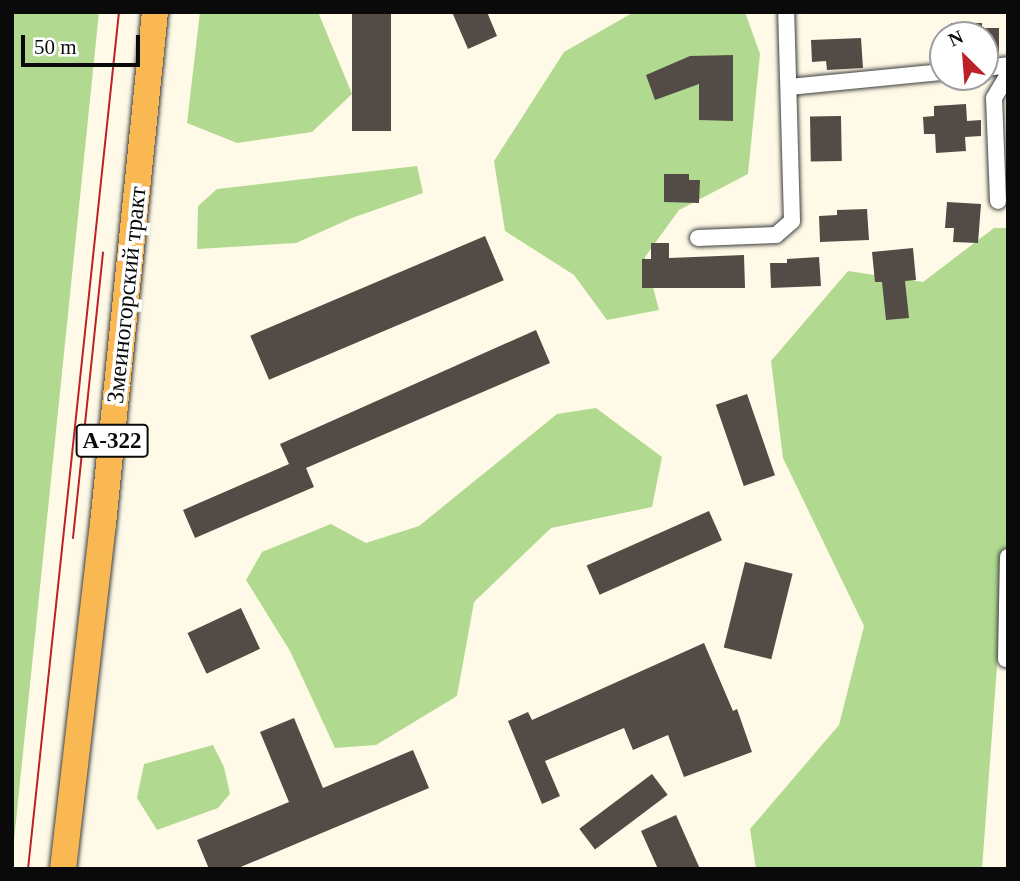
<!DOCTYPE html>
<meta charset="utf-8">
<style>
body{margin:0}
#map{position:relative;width:1020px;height:881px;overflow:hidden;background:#fffae7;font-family:"Times New Roman",serif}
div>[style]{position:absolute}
.forest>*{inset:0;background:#b1da90}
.building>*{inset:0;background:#534b46;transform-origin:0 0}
.roads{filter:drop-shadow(0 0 2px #3d3d3d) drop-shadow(0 0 2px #3d3d3d)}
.minor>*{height:16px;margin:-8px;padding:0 8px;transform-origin:8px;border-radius:8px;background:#fff}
.trunk>*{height:26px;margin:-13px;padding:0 13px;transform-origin:13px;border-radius:13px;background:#fab853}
.tram>*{height:2px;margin:-1px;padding:0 1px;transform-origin:1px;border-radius:1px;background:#bb2127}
span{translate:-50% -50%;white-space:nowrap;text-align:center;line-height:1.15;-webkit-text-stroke:7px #fff;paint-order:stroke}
.shield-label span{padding:2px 5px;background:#fff;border:2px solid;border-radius:5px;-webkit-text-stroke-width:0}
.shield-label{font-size:23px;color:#0a0a0a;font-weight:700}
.street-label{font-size:24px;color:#0a0a0a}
.frame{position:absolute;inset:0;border:14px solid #0a0a0a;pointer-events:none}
.north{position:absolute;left:929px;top:21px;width:70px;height:70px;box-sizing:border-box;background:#fff;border:2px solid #9d9d9d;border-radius:50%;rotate:335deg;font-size:19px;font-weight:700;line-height:28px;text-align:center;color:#0a0a0a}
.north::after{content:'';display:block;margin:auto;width:24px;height:32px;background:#bb2127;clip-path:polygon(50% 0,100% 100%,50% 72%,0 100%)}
.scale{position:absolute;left:21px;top:35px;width:119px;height:32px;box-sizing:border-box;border:4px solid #0a0a0a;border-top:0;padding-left:9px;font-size:21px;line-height:24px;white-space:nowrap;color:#0a0a0a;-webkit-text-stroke:5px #fff;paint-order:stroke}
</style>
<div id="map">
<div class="forest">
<i style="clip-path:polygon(12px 12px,99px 12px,12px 860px)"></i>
<i style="clip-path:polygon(200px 12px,318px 12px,352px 94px,312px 132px,237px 143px,187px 123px)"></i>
<i style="clip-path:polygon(634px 12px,745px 12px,760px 54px,748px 174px,679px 210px,645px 257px,659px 310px,607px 320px,574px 275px,505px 231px,494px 161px,564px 52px)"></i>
<i style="clip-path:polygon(417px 166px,423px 193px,352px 218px,296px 243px,197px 249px,198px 206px,217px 189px)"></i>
<i style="clip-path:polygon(994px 228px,1008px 228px,1008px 592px,999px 639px,982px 869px,756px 869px,750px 829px,839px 725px,864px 626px,783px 458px,771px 361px,848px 271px,923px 282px)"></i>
<i style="clip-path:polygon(596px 408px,662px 457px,652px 507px,551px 528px,474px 602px,457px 696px,376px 745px,335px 748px,290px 651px,246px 580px,262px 552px,331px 524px,366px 543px,419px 526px,557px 414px)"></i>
<i style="clip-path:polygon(213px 745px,224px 767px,230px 794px,218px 808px,157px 830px,137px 798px,144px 764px)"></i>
</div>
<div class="building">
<i style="left:352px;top:12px;width:39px;height:119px"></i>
<i style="clip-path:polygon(452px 12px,487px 12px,497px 36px,468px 49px)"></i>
<i style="left:951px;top:23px;width:31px;height:12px"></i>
<i style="left:985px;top:28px;width:14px;height:25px"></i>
<i style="clip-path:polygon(861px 38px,863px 68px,827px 70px,826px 61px,812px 62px,811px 40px)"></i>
<i style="clip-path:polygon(733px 55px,733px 121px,699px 120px,699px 84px,655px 100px,646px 75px,690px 56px)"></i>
<i style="clip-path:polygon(966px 104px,967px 121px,981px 120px,981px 136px,965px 137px,966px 151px,936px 153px,935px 134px,924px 134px,923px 117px,934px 116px,934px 106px)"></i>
<i style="left:841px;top:116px;width:45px;height:31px;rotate:89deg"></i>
<i style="clip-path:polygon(664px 174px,689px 174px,689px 180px,700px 180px,699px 203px,664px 202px)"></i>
<i style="clip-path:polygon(947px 202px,981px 204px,978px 243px,953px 242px,954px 228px,945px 228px)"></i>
<i style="clip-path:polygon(867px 209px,869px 240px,820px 242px,819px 216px,837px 215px,837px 210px)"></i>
<i style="left:485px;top:236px;width:48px;height:255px;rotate:67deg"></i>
<i style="clip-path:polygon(651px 243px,669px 243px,669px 258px,744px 255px,745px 288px,642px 288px,642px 259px,651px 259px)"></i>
<i style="clip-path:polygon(913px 248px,916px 280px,905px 281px,909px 318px,886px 320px,882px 282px,875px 282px,872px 252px)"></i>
<i style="clip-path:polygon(819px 257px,821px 286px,771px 288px,770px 263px,787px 263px,787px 259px)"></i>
<i style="clip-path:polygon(536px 330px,550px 363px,306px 468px,314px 487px,195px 538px,183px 510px,289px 464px,280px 444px)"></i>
<i style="left:747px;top:394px;width:86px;height:33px;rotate:71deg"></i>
<i style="left:709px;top:511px;width:32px;height:134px;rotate:66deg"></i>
<i style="left:745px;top:562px;width:49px;height:88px;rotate:14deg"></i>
<i style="left:241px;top:608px;width:45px;height:59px;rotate:65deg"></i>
<i style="clip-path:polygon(704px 643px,733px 711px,737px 709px,752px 752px,684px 777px,668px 735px,633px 750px,624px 728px,545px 761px,560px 796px,542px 804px,508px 721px,528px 712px,532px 720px)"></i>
<i style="clip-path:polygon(294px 718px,323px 788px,413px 750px,429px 788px,236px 869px,209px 869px,197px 840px,289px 802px,260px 732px)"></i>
<i style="left:652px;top:774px;width:26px;height:91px;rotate:53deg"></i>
<i style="clip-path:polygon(676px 815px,700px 869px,658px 869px,641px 831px)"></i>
</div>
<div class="roads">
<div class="minor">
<i style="left:985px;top:68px;width:23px;rotate:-7deg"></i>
<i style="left:789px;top:87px;width:155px;rotate:-5.6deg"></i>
<i style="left:998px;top:201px;width:103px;rotate:-92.2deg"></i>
<i style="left:994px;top:98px;width:27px;rotate:-59deg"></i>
<i style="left:698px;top:238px;width:78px;rotate:-2.2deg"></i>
<i style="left:776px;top:235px;width:21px;rotate:-41deg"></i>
<i style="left:792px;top:221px;width:209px;rotate:-91.6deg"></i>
<i style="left:1006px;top:659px;width:102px;rotate:-88.9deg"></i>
</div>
<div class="trunk">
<i style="left:63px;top:869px;width:347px;rotate:-83.4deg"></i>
<i style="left:103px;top:524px;width:515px;rotate:-84.2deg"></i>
</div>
</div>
<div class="tram">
<i style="left:73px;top:538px;width:287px;rotate:-84deg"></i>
<i style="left:28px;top:869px;width:862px;rotate:-83.94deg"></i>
</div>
<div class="shield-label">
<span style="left:112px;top:441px">А-322</span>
</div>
<div class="street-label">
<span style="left:127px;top:295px;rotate:-84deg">Змеиногорский тракт</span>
</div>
<div class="frame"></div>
<div class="north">N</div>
<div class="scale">50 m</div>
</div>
